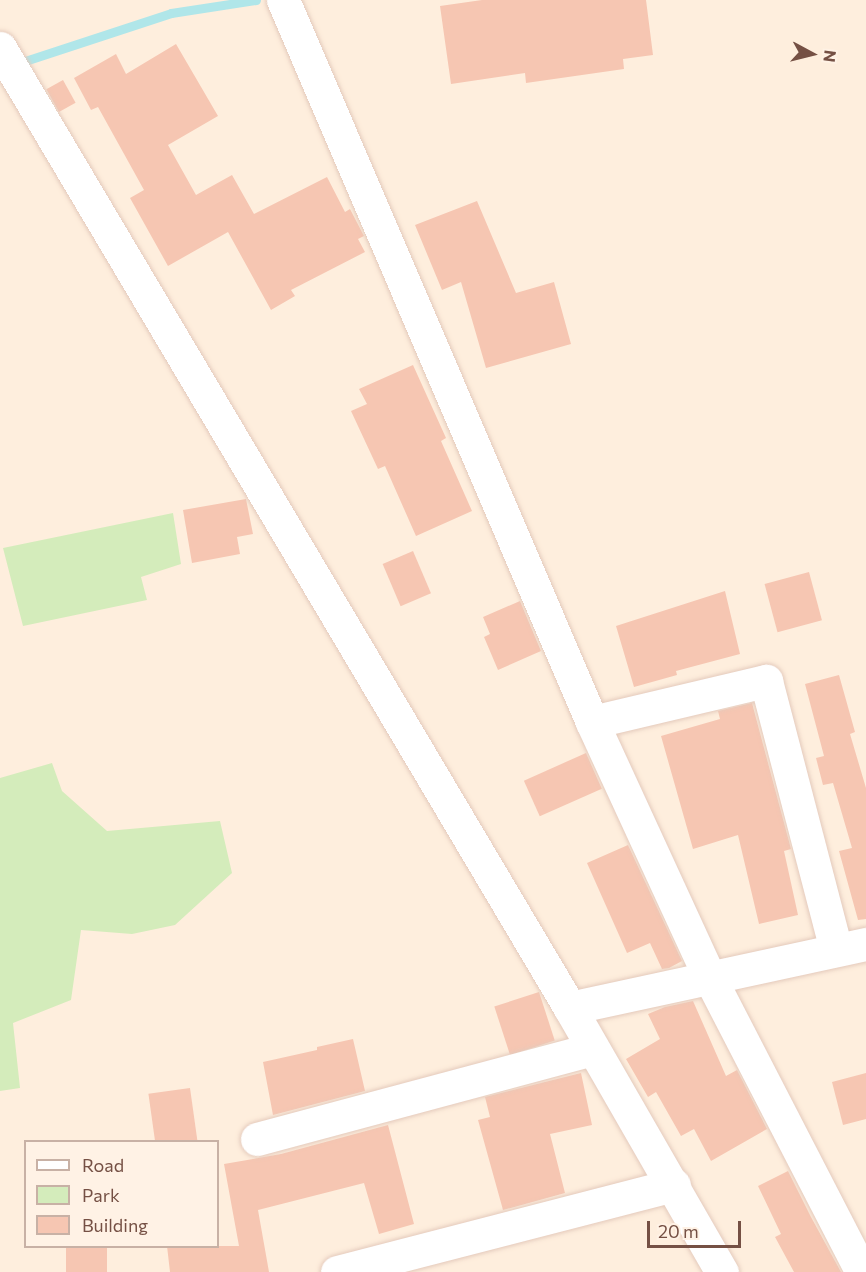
<!DOCTYPE html>
<style>
body{margin:0}
#map{position:relative;width:866px;height:1272px;overflow:hidden;background:#feeedd;font-family:Commissioner,sans-serif}
div>[style]{position:absolute}
.green>*{inset:0;background:#d4ecbb}
.stream>*{height:9px;margin:-4.5px;padding:0 4.5px;transform-origin:4.5px;border-radius:4.5px;background:#b0e6e9}
.building>*{inset:0;background:#f6c6b2;transform-origin:0 0}
.roads{filter:drop-shadow(0 0 2px #e4cabc) drop-shadow(0 0 2px #e4cabc)}
.minor>*{height:33px;margin:-16.5px;padding:0 16.5px;transform-origin:16.5px;border-radius:16.5px;background:#fff}
span{translate:-50% -50%;white-space:nowrap;text-align:center;line-height:1.15;-webkit-text-stroke:4.5px #fff2e5;paint-order:stroke}
.legend{position:absolute;left:24px;top:1140px;width:195px;height:108px;box-sizing:border-box;background:#fff2e5;border:2px solid #c8b1a5;margin:0;padding:8px 10px;list-style:none;font-size:18px;color:#755044}
.legend li{display:flex;align-items:center;gap:12px;height:30px}
.legend b{width:30px;border:2px solid #c8b1a5}
.north{position:absolute;left:782px;top:24px;width:60px;height:60px;-webkit-text-stroke:4px #fff2e5;paint-order:stroke;rotate:97deg;font-size:16px;font-weight:700;line-height:24px;text-align:center;color:#755044}
.north::after{content:'';display:block;margin:auto;width:21px;height:27px;background:#755044;clip-path:polygon(50% 0,100% 100%,50% 72%,0 100%)}
.scale{position:absolute;left:647px;top:1221px;width:94px;height:27px;box-sizing:border-box;border:3px solid #755044;border-top:0;padding-left:8px;font-size:18px;line-height:21px;white-space:nowrap;color:#755044;-webkit-text-stroke:4px #fff2e5;paint-order:stroke}
</style>
<div id="map">
<div class="green">
<i style="clip-path:polygon(173px 513px,181px 564px,141px 577px,147px 600px,23px 626px,3px 548px)"></i>
<i style="clip-path:polygon(52px 763px,62px 791px,107px 831px,220px 821px,232px 873px,175px 925px,132px 934px,81px 930px,71px 1000px,13px 1023px,20px 1088px,0 1091px,0 778px)"></i>
</div>
<div class="stream">
<i style="left:25px;top:61px;width:154px;rotate:-18.2deg"></i>
<i style="left:171px;top:13px;width:86px;rotate:-8.7deg"></i>
</div>
<div class="building">
<i style="clip-path:polygon(482px 0,646px 0,653px 55px,623px 59px,624px 69px,526px 83px,525px 73px,451px 84px,440px 6px)"></i>
<i style="clip-path:polygon(176px 44px,218px 116px,168px 145px,196px 195px,232px 175px,254px 214px,327px 177px,345px 212px,350px 209px,364px 236px,358px 239px,365px 252px,291px 290px,295px 296px,271px 310px,228px 232px,168px 266px,130px 198px,144px 190px,98px 107px,91px 110px,74px 78px,116px 54px,126px 74px)"></i>
<i style="left:63px;top:80px;width:26px;height:19px;rotate:61deg"></i>
<i style="clip-path:polygon(477px 201px,516px 293px,554px 282px,571px 344px,486px 368px,461px 282px,442px 290px,415px 225px)"></i>
<i style="clip-path:polygon(413px 365px,446px 438px,441px 441px,472px 511px,416px 536px,385px 466px,378px 469px,351px 411px,367px 404px,359px 389px)"></i>
<i style="clip-path:polygon(246px 499px,253px 534px,237px 537px,240px 554px,192px 563px,183px 510px)"></i>
<i style="left:413px;top:551px;width:46px;height:33px;rotate:67deg"></i>
<i style="left:809px;top:572px;width:50px;height:46px;rotate:75deg"></i>
<i style="clip-path:polygon(725px 591px,740px 654px,676px 671px,677px 675px,634px 687px,616px 626px)"></i>
<i style="clip-path:polygon(520px 601px,541px 651px,498px 670px,484px 637px,490px 634px,483px 617px)"></i>
<i style="clip-path:polygon(839px 675px,855px 732px,850px 734px,866px 788px,866px 919px,858px 920px,839px 851px,852px 848px,833px 783px,823px 785px,816px 758px,824px 756px,805px 684px)"></i>
<i style="clip-path:polygon(752px 703px,791px 849px,784px 851px,798px 915px,759px 924px,738px 835px,693px 849px,661px 736px,720px 719px,718px 711px)"></i>
<i style="left:586px;top:753px;width:39px;height:68px;rotate:66deg"></i>
<i style="clip-path:polygon(628px 845px,682px 961px,669px 968px,662px 969px,650px 943px,627px 953px,587px 863px)"></i>
<i style="left:539px;top:992px;width:51px;height:47px;rotate:72deg"></i>
<i style="clip-path:polygon(693px 1001px,726px 1076px,737px 1070px,767px 1129px,711px 1161px,694px 1129px,681px 1136px,656px 1092px,648px 1097px,626px 1059px,660px 1039px,648px 1014px,665px 1007px)"></i>
<i style="clip-path:polygon(353px 1039px,365px 1091px,273px 1115px,263px 1062px,317px 1050px,317px 1047px)"></i>
<i style="clip-path:polygon(581px 1073px,592px 1125px,550px 1134px,565px 1193px,503px 1210px,478px 1120px,490px 1117px,485px 1097px)"></i>
<i style="clip-path:polygon(866px 1073px,866px 1119px,843px 1125px,832px 1082px)"></i>
<i style="left:190px;top:1088px;width:55px;height:42px;rotate:82deg"></i>
<i style="clip-path:polygon(388px 1125px,414px 1224px,379px 1234px,364px 1183px,258px 1210px,269px 1272px,170px 1272px,167px 1246px,239px 1246px,224px 1164px,281px 1154px)"></i>
<i style="clip-path:polygon(788px 1171px,811px 1217px,841px 1272px,794px 1272px,775px 1237px,781px 1234px,758px 1186px)"></i>
<i style="left:66px;top:1246px;width:41px;height:26px"></i>
</div>
<div class="roads">
<div class="minor">
<i style="left:283px;top:0;width:785px;rotate:66.83deg"></i>
<i style="left:592px;top:722px;width:282px;rotate:65.3deg"></i>
<i style="left:710px;top:978px;width:331px;rotate:62.7deg"></i>
<i style="left:0;top:48px;width:1116px;rotate:59.3deg"></i>
<i style="left:570px;top:1008px;width:305px;rotate:60.1deg"></i>
<i style="left:592px;top:722px;width:179px;rotate:-13.3deg"></i>
<i style="left:766px;top:681px;width:277px;rotate:75.4deg"></i>
<i style="left:570px;top:1008px;width:303px;rotate:-12.2deg"></i>
<i style="left:257px;top:1139px;width:347px;rotate:-15deg"></i>
<i style="left:337px;top:1272px;width:348px;rotate:-14.5deg"></i>
</div>
</div>
<ul class="legend">
<li><b style="height:8px;background:#fff"></b>Road</li>
<li><b style="height:16px;background:#d4ecbb"></b>Park</li>
<li><b style="height:16px;background:#f6c6b2"></b>Building</li>
</ul>
<div class="north">N</div>
<div class="scale">20 m</div>
</div>
